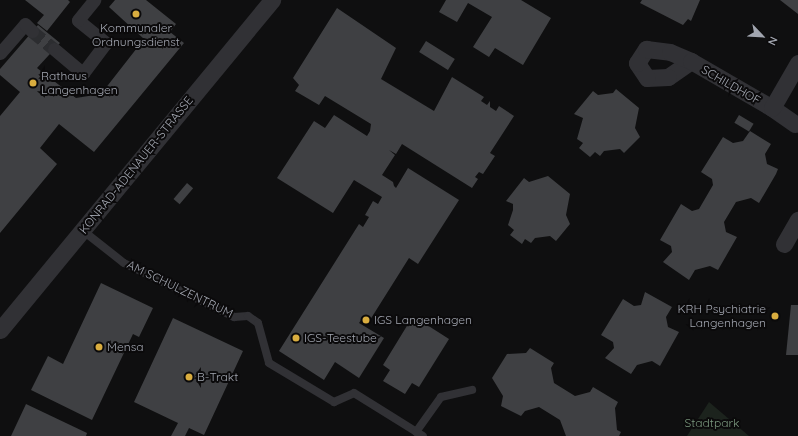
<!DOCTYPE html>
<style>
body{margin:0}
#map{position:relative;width:798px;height:436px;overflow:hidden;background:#0f0f10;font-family:Quicksand,sans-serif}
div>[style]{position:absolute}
.green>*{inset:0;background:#1c231d}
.building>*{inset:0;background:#3f4043;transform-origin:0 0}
.pedestrian-tunnel>*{height:13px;margin-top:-6.5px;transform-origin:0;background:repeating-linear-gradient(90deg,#2c2d30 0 13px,transparent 0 19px)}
.service>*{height:8px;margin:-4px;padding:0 4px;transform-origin:4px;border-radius:4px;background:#313135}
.pedestrian>*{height:13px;margin:-6.5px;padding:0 6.5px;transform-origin:6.5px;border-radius:6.5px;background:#313135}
.minor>*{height:17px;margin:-8.5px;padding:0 8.5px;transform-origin:8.5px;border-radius:8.5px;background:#313135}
.dots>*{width:11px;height:11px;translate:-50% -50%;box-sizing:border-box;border:2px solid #0b0a0b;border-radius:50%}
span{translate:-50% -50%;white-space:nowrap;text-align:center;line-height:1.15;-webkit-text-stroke:4px #0b0a0b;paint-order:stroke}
.poi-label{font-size:12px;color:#a2a6b0}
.left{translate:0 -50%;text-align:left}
.right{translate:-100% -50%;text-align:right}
.street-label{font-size:12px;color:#a2a6b0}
.park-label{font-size:12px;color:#7b997f}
.north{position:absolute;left:742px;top:16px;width:40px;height:40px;-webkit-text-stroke:3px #0b0a0b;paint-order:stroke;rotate:115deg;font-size:11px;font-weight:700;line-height:16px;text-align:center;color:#a2a6b0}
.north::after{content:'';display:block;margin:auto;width:14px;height:18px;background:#a2a6b0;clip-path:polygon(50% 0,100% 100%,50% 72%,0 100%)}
</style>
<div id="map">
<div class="green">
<i style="clip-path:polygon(709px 402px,749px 436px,687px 436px)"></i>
</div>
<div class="building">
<i style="clip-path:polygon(25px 0,68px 0,70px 2px,47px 31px,37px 23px,44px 15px)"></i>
<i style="clip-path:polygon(115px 0,146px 0,176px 24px,170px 32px,184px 43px,94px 152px,59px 124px,40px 148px,57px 164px,0 233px,0 116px,20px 92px,0 75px,0 69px,38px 25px,60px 43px,37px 68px,76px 98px,101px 94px,144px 39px,109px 7px)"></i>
<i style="clip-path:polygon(446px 0,521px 0,551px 18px,523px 65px,495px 48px,489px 57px,473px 47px,492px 17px,468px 3px,457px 22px,439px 12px)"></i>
<i style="clip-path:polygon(642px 0,700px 0,691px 21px,688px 19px,683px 25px,640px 3px)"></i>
<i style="clip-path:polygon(780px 0,798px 0,798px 14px)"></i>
<i style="clip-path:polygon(337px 8px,396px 48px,381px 79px,434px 111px,452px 77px,484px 97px,481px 101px,487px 105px,490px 101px,490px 107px,496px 111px,499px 106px,514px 116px,490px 153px,495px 156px,483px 174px,479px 172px,475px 177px,478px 179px,472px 188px,402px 144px,396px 154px,389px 150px,395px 155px,382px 175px,393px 182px,394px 186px,396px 188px,408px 168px,459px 200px,418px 264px,409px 258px,370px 320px,364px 316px,359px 323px,384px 338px,359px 378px,335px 362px,324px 380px,279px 351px,359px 224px,363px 227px,369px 217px,365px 215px,373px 201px,378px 204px,382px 197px,354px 180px,333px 213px,277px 178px,314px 121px,325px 128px,334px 115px,367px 136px,370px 131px,371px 124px,325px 96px,319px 105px,295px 91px,299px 85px,293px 78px)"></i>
<i style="left:426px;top:41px;width:34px;height:13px;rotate:32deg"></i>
<i style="clip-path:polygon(616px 89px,639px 108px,635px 128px,640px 137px,624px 153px,620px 149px,604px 151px,600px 156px,595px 152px,590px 157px,579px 148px,583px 143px,577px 139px,583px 118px,574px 114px,593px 91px,598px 95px,613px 93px)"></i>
<i style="left:739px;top:115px;width:17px;height:9px;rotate:31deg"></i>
<i style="clip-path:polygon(750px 131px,771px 144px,765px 154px,767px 164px,778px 169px,776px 174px,759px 203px,751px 198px,736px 202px,724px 222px,726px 232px,737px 237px,718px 270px,710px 266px,695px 270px,689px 280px,663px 262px,672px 252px,671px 246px,660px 240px,681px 204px,692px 211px,699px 209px,713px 185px,712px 179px,701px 172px,723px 137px,733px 143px,743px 141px)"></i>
<i style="clip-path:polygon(548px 176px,570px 194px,566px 215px,570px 224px,556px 241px,550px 236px,535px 238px,531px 243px,525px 239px,522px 244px,510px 235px,514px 230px,508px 225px,513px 210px,513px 204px,506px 201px,524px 178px,529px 182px)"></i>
<i style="left:187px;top:183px;width:8px;height:21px;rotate:40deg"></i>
<i style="clip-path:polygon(101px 283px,153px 308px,139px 337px,133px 334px,92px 420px,31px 390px,48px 356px,63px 364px)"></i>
<i style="clip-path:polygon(645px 292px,672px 307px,666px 317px,668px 327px,679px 332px,660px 366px,652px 361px,637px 365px,631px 374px,605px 358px,614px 348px,613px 342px,601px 335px,623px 299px,634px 306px,641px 305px)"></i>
<i style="clip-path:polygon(791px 305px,798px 305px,798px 355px,786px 355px)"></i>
<i style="clip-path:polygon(413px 316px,449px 339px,419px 387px,412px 383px,405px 394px,383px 381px,390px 370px,383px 365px)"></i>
<i style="clip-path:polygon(173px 318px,243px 351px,204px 435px,189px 428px,185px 436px,171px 436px,178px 423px,134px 402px)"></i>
<i style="clip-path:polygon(530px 348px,554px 363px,551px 368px,554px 383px,575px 396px,590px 392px,593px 387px,618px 402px,615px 408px,617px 430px,621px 432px,619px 436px,566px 436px,560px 420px,539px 407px,525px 411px,521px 416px,501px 406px,503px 396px,492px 378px,507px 354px,526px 353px)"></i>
<i style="clip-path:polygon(26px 404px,87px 433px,86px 436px,11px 436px)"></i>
</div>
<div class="pedestrian-tunnel">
<i style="left:32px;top:31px;width:28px;rotate:39deg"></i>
</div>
<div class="service">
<i style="left:82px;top:230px;width:53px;rotate:38.2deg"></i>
<i style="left:124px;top:263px;width:123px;rotate:26.1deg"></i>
<i style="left:234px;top:317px;width:14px;rotate:-4deg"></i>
<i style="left:248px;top:316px;width:12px;rotate:35deg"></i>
<i style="left:258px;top:323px;width:41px;rotate:74.6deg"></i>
<i style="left:269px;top:363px;width:76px;rotate:31deg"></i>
<i style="left:334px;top:402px;width:22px;rotate:-24deg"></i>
<i style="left:354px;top:393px;width:81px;rotate:31.9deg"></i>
<i style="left:416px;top:432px;width:43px;rotate:-54.5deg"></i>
<i style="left:441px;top:397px;width:32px;rotate:-13deg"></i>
</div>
<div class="pedestrian">
<i style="left:54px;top:49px;width:38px;rotate:40deg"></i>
<i style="left:83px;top:73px;width:38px;rotate:-53deg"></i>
<i style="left:106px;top:43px;width:36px;rotate:-141deg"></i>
<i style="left:78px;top:20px;width:26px;rotate:-51deg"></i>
<i style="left:0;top:53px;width:38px;rotate:-49deg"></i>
<i style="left:25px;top:24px;width:10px;rotate:45deg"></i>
</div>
<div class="minor">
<i style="left:691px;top:61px;width:28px;rotate:145deg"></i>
<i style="left:668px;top:77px;width:21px;rotate:177deg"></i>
<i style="left:647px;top:78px;width:18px;rotate:-124deg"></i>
<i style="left:637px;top:63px;width:17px;rotate:-57deg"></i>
<i style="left:646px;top:49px;width:24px;rotate:7deg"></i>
<i style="left:670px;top:52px;width:23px;rotate:23deg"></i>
<i style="left:691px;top:61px;width:94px;rotate:30.1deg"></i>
<i style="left:795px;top:124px;width:28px;rotate:-145deg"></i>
<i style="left:772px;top:108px;width:52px;rotate:-60deg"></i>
<i style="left:784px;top:244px;width:28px;rotate:-60deg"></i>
<i style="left:0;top:330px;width:428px;rotate:-50.5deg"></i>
</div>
<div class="dots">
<i style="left:136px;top:14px;background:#d9ad3f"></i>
<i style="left:33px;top:83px;background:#d9ad3f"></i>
<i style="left:775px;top:316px;background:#d9ad3f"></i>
<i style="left:366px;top:320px;background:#d9ad3f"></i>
<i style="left:296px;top:338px;background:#d9ad3f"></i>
<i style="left:99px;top:347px;background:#d9ad3f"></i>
<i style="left:189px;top:377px;background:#d9ad3f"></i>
</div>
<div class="poi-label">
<span style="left:136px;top:35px">Kommunaler<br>Ordnungsdienst</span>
<span class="left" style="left:41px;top:83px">Rathaus<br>Langenhagen</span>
<span class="right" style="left:766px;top:316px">KRH Psychiatrie<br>Langenhagen</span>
<span class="left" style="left:374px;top:320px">IGS Langenhagen</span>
<span class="left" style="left:304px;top:338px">IGS-Teestube</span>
<span class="left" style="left:107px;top:347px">Mensa</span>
<span class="left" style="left:197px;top:377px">B-Trakt</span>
</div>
<div class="street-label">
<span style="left:731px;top:85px;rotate:30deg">SCHILDHOF</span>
<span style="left:136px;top:165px;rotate:-51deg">KONRAD-ADENAUER-STRASSE</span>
<span style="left:180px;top:289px;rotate:26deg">AM SCHULZENTRUM</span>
</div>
<div class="park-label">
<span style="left:712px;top:423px">Stadtpark</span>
</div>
<div class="north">N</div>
</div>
